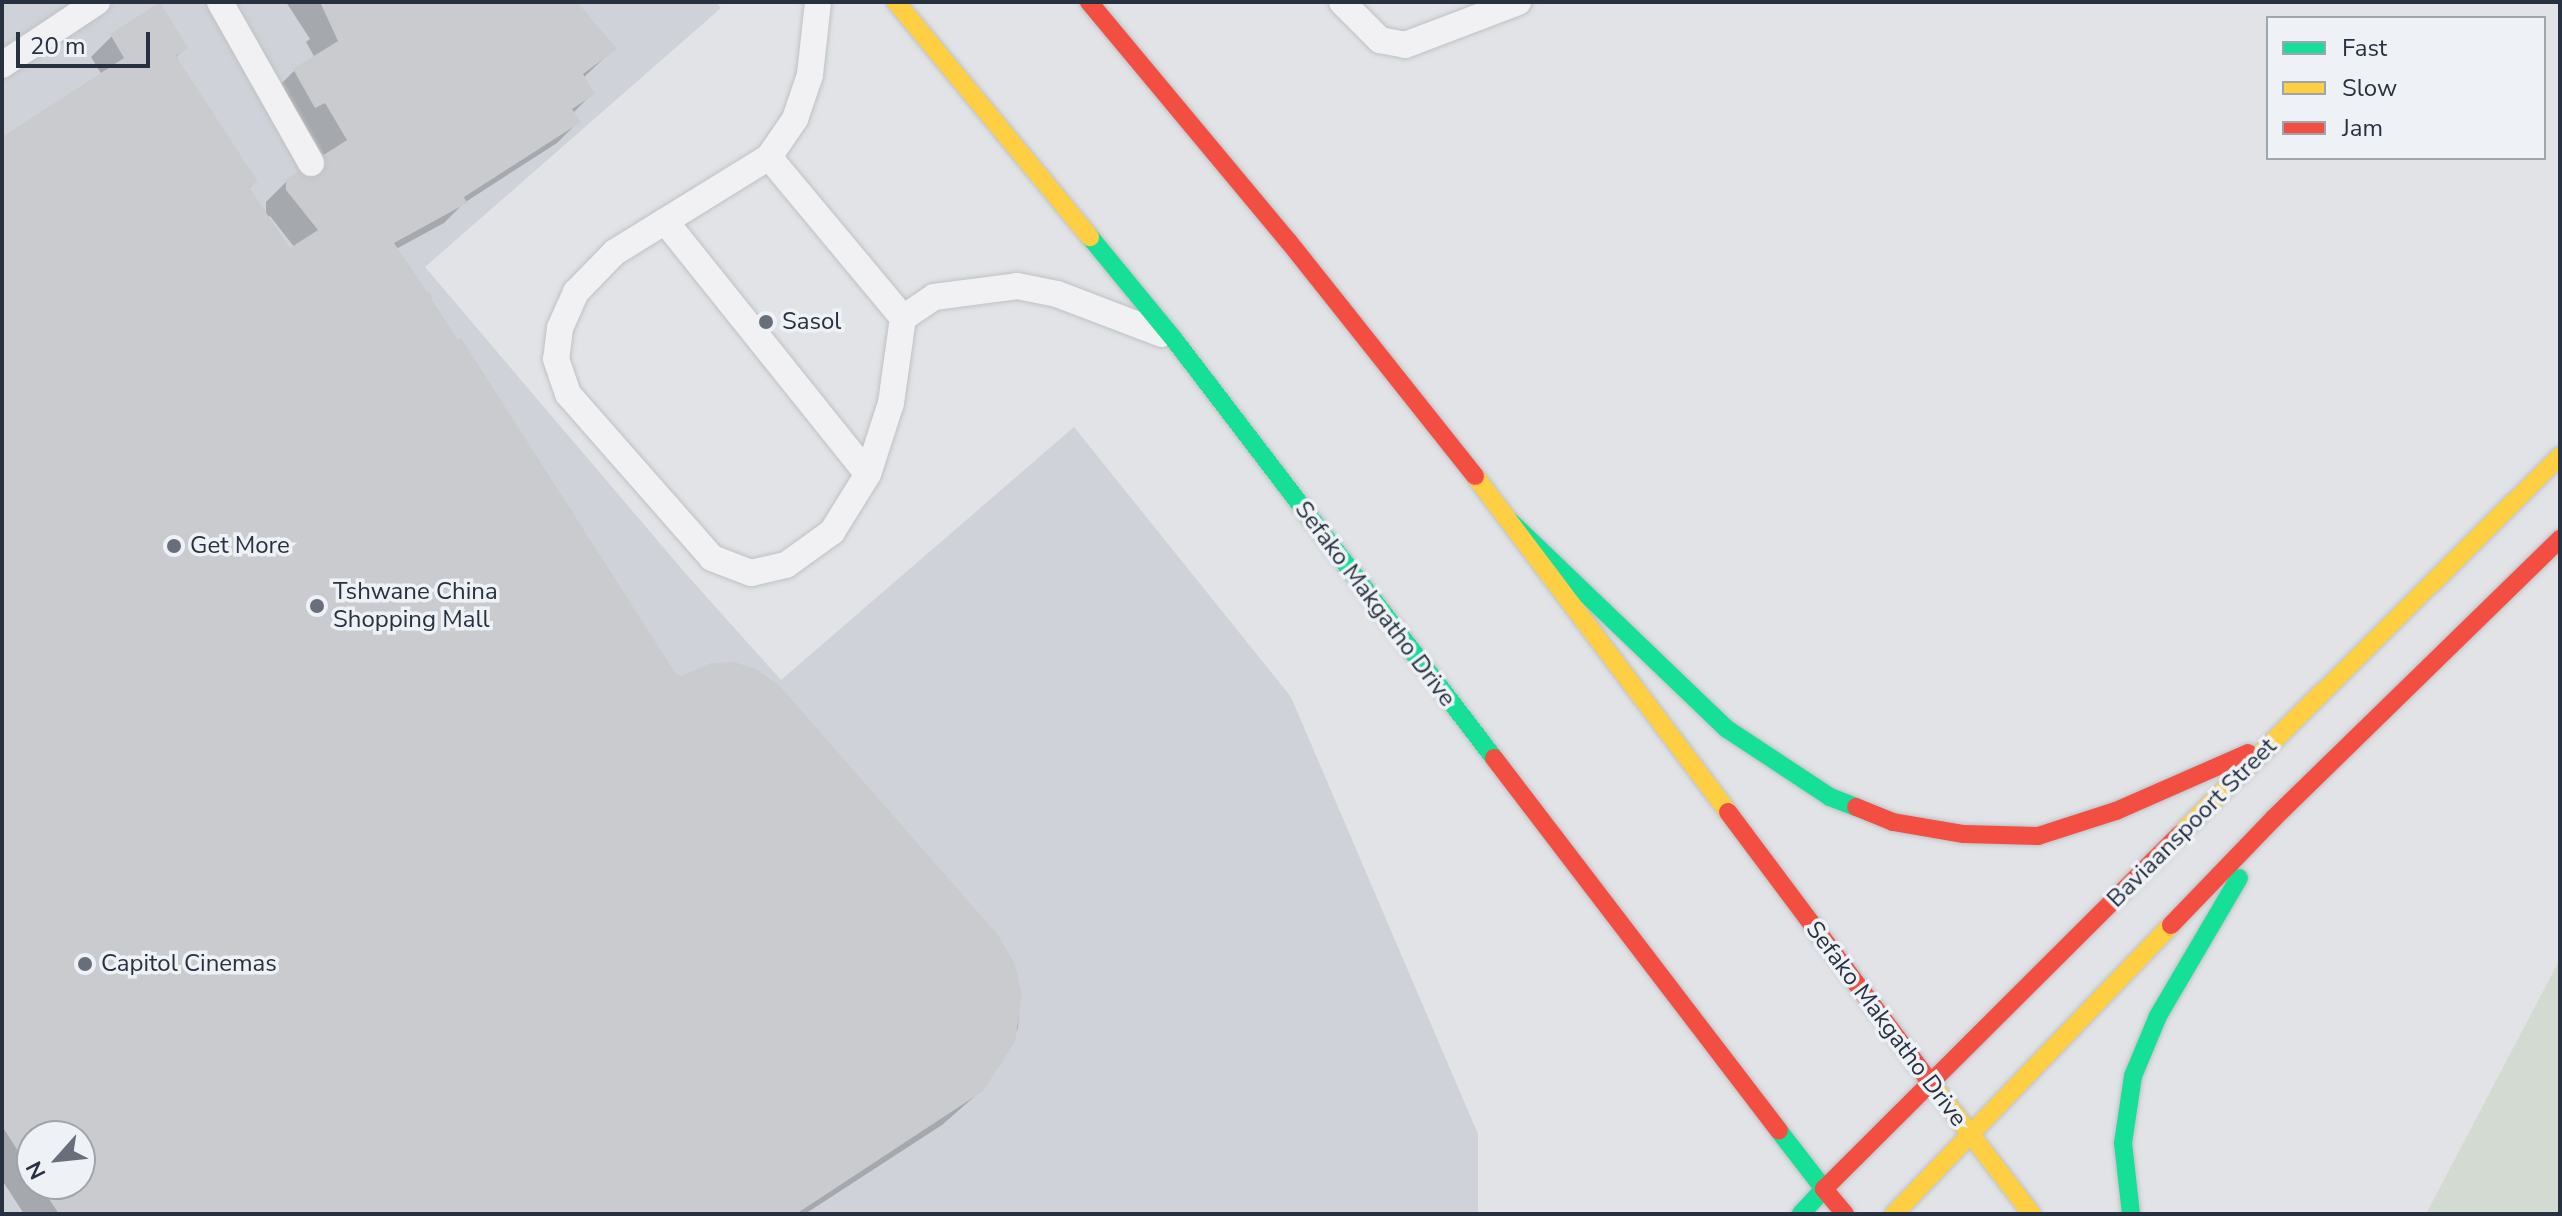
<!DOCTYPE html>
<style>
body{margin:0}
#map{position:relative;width:2562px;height:1216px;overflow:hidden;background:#e1e3e6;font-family:"Nunito Sans",sans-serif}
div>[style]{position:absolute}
.built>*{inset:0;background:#cfd3d9}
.green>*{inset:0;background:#d2dad1}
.shadow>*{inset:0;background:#0003}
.building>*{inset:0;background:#c9cbce}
.roads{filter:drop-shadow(0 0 2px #bfc1c4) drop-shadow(0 0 2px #bfc1c4)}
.lane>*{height:26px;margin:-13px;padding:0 13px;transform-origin:13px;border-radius:13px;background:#f1f1f3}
.fast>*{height:18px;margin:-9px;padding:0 9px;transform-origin:9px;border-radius:9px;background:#16e098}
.slow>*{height:18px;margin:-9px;padding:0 9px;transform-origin:9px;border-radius:9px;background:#ffcf43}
.jam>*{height:18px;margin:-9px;padding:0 9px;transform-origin:9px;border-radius:9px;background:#f24e42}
.dots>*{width:22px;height:22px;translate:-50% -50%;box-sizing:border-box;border:4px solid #eef2f6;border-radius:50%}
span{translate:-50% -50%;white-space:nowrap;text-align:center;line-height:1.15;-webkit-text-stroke:7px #eef2f6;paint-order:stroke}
.poi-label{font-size:24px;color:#283140}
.left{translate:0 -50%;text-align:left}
.street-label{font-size:24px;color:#283140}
.frame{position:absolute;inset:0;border:4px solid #283140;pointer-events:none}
.legend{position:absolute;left:2266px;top:16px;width:280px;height:144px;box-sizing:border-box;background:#eef2f6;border:2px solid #9fa5ad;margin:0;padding:10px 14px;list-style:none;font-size:24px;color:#283140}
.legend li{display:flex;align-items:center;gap:16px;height:40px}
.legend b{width:40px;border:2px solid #9fa5ad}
.north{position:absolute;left:16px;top:1120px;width:80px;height:80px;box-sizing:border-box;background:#eef2f6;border:2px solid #9fa5ad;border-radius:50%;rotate:243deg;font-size:22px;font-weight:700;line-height:32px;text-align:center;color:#283140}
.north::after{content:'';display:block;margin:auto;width:28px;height:36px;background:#696f7a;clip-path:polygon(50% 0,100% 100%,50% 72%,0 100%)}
.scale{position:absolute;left:16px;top:32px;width:134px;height:36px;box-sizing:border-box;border:4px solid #283140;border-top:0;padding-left:10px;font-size:24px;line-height:28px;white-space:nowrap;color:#283140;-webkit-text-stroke:6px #eef2f6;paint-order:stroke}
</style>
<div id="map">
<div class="built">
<i style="clip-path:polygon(evenodd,2px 2px,716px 2px,721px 8px,425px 267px,686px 574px,781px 680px,1074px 427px,1291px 697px,1478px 1134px,1478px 1214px,2px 1214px,2px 2px,32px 1136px,80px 1136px,80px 1184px,32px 1184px,32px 1136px)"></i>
</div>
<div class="green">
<i style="clip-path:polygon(2560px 959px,2560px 1214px,2426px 1214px)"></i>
</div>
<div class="shadow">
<i style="clip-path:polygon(evenodd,286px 2px,574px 2px,614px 49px,583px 78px,593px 93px,573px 113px,578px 122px,557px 143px,464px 203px,444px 223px,396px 249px,675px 675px,1020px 994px,1018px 1028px,1001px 1063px,982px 1090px,942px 1125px,805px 1214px,24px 1214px,2px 1180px,2px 140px,102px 75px,91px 57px,112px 36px,186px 48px,175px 58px,255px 182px,248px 189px,266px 217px,266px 202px,287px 181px,324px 157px,303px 122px,294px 127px,273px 92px,294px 71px,315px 58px,306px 42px,310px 39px,286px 2px,270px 216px,295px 248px,290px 251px,267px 218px,270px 216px,286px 2px,32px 1136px,80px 1136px,80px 1184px,32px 1184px,32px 1136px)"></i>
</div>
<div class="building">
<i style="clip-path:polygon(160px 2px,188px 48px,176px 56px,258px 182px,249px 187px,290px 248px,318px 230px,286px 190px,286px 179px,347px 140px,325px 103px,315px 108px,293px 69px,338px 41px,320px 2px,577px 2px,617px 49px,583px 74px,595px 94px,572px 109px,581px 122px,464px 197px,467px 203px,394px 243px,428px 293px,430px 291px,432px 300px,458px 340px,461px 338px,676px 674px,681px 676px,711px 663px,734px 662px,756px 669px,779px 685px,998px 935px,1015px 964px,1022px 994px,1015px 1042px,983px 1091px,796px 1214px,59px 1214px,39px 1184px,80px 1184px,80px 1136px,32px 1136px,32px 1173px,2px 1126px,2px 137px,124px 58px,110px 34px)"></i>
</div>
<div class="roads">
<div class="lane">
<i style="left:220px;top:2px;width:185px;rotate:60.5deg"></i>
<i style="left:818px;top:2px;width:73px;rotate:96.3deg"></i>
<i style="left:810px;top:75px;width:46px;rotate:108.8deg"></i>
<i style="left:795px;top:119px;width:46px;rotate:124.4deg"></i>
<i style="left:769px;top:157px;width:209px;rotate:50.2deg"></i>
<i style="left:903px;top:318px;width:37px;rotate:-34deg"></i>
<i style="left:934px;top:297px;width:84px;rotate:-7.5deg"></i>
<i style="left:1017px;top:286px;width:41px;rotate:11.3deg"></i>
<i style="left:1057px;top:294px;width:112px;rotate:20.9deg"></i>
<i style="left:1342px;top:2px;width:54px;rotate:45deg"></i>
<i style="left:1380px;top:40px;width:25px;rotate:11deg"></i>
<i style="left:1405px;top:45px;width:121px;rotate:-20.8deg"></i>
<i style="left:2px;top:65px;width:114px;rotate:-33.6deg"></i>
<i style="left:769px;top:157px;width:181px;rotate:148.3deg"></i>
<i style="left:615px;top:252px;width:56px;rotate:134.3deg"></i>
<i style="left:576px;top:292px;width:39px;rotate:114deg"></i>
<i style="left:560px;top:328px;width:31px;rotate:97deg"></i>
<i style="left:556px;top:359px;width:37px;rotate:71deg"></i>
<i style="left:568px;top:394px;width:218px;rotate:48.7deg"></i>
<i style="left:712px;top:558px;width:42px;rotate:21deg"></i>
<i style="left:751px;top:573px;width:36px;rotate:-13deg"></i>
<i style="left:786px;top:565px;width:57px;rotate:-35.7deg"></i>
<i style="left:832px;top:532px;width:68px;rotate:-58.2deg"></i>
<i style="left:868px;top:474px;width:75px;rotate:-72.1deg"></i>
<i style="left:891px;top:403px;width:86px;rotate:-82deg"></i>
<i style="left:665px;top:221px;width:324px;rotate:51.3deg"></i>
</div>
<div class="fast">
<i style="left:1090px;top:237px;width:131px;rotate:50.6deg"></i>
<i style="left:1173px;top:338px;width:529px;rotate:52.61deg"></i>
<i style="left:1511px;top:522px;width:299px;rotate:43.8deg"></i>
<i style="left:1727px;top:729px;width:123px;rotate:33.4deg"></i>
<i style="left:1830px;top:797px;width:28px;rotate:21deg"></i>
<i style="left:1779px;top:1131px;width:73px;rotate:52.2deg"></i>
<i style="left:1824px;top:1189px;width:34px;rotate:133deg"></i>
<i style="left:2131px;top:1214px;width:71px;rotate:-96.4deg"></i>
<i style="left:2123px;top:1143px;width:68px;rotate:-81.5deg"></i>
<i style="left:2133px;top:1076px;width:65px;rotate:-67.4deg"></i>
<i style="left:2158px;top:1016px;width:160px;rotate:-59.6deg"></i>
</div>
<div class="slow">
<i style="left:896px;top:2px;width:305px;rotate:50.5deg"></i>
<i style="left:1475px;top:476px;width:421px;rotate:53deg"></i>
<i style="left:2180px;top:834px;width:536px;rotate:-44.85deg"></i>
<i style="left:1931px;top:1083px;width:165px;rotate:52.4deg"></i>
<i style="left:1894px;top:1214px;width:400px;rotate:-46.2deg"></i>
</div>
<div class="jam">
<i style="left:1089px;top:2px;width:312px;rotate:50.2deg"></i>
<i style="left:1289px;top:242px;width:299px;rotate:51.5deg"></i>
<i style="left:1494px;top:758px;width:469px;rotate:52.6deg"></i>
<i style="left:1856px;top:807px;width:40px;rotate:22deg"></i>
<i style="left:1893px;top:822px;width:72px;rotate:9.6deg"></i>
<i style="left:1964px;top:834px;width:74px;rotate:1.5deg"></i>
<i style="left:2038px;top:836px;width:82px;rotate:-17.8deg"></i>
<i style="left:2116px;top:811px;width:144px;rotate:-23.7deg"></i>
<i style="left:1728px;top:812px;width:339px;rotate:53.2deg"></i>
<i style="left:2171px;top:925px;width:149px;rotate:-46.1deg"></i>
<i style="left:2274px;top:818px;width:400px;rotate:-44.3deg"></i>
<i style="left:1845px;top:1214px;width:33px;rotate:-130deg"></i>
<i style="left:1824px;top:1189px;width:503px;rotate:-44.92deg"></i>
</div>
</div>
<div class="dots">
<i style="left:766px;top:322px;background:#696f7a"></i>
<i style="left:174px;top:546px;background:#696f7a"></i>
<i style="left:317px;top:606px;background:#696f7a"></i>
<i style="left:85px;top:964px;background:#696f7a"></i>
</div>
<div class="poi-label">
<span class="left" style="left:782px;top:322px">Sasol</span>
<span class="left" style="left:190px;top:546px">Get More</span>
<span class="left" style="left:333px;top:606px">Tshwane China<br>Shopping Mall</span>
<span class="left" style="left:101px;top:964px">Capitol Cinemas</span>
</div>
<div class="street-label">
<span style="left:1375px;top:604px;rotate:53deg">Sefako Makgatho Drive</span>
<span style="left:2192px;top:823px;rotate:-45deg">Baviaanspoort Street</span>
<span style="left:1886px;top:1024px;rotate:53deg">Sefako Makgatho Drive</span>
</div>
<div class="frame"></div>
<ul class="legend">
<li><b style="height:10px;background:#16e098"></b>Fast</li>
<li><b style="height:10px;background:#ffcf43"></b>Slow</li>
<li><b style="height:10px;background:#f24e42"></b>Jam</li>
</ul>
<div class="north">N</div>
<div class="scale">20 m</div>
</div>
